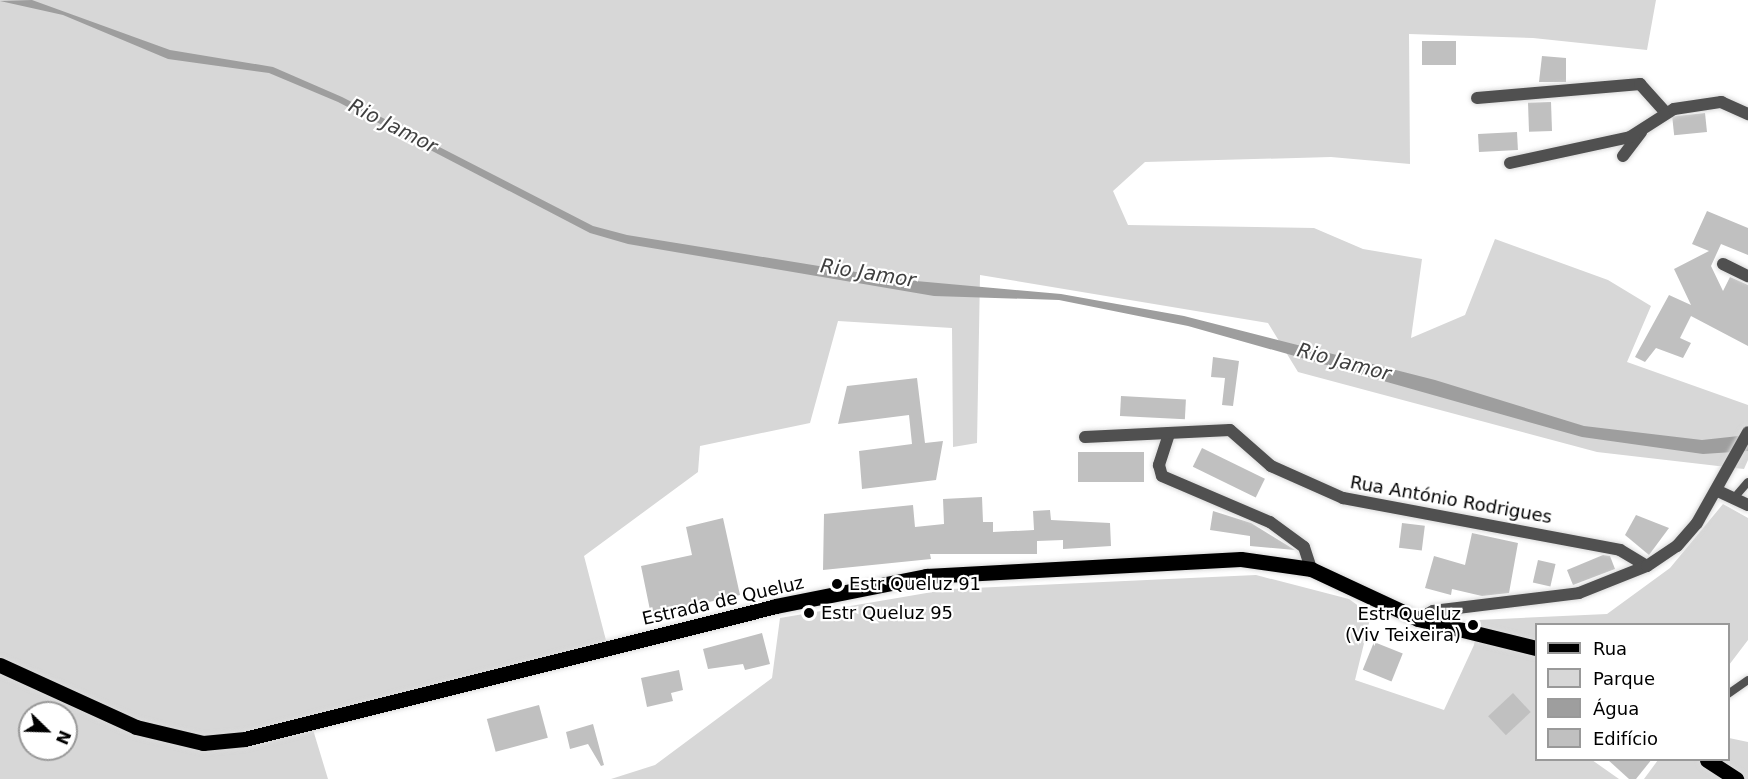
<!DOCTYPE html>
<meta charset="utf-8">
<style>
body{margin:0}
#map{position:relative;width:1748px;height:779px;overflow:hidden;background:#fff;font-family:"DejaVu Sans",sans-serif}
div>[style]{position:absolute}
.green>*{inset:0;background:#d7d7d7}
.water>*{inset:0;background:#9e9e9e}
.building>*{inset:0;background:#c0c0c0;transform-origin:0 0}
.roads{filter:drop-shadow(0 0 2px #dbdbdb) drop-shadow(0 0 2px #dbdbdb)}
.lane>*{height:8px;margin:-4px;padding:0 4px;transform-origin:4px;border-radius:4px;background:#505050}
.street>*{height:12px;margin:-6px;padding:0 6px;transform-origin:6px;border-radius:6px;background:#505050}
.primary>*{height:15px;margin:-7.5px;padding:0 7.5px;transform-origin:7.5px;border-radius:7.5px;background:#000}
.dots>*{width:16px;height:16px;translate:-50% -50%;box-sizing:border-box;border:3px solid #fff;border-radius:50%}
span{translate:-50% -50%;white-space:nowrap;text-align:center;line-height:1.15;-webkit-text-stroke:4.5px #fff;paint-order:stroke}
.street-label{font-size:18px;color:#000}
.poi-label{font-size:18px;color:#000}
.left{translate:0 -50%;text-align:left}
.right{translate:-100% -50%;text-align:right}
.water-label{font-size:20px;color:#3f3f3f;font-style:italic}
.legend{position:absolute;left:1535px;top:623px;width:195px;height:138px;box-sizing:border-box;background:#fff;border:2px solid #999;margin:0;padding:8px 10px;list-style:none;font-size:18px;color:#000}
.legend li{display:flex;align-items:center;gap:12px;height:30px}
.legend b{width:30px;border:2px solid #999}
.north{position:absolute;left:18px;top:701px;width:60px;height:60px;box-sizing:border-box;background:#fff;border:2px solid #999;border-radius:50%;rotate:113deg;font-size:16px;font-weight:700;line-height:24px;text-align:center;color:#000}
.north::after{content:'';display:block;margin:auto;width:21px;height:27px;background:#000;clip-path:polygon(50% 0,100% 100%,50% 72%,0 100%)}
</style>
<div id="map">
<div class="green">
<i style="clip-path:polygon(evenodd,0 0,1656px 0,1647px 50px,1533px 38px,1409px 34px,1410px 164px,1331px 157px,1145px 162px,1113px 191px,1128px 225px,1314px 228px,1363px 249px,1422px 259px,1411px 338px,1465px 315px,1495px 239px,1608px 280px,1651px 306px,1627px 362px,1748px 405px,1748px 460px,1744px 469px,1597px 452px,1298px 372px,1268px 323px,980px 275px,977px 443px,953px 447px,952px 328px,838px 321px,810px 423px,700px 446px,698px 472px,584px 556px,608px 648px,311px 723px,328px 779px,0 779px,0 0,30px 713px,66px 713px,66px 749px,30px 749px,30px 713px)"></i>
<i style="clip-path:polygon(1723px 504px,1748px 518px,1748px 640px,1729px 665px,1728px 624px,1536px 624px,1536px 760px,1592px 760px,1619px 779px,611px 779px,655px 765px,772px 678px,780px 618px,950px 589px,1256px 575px,1349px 599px,1371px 615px,1355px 680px,1444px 710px,1474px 645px,1478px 620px,1607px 614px,1670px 568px)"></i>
<i style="clip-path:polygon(1729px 738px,1748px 742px,1748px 779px,1644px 779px,1658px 760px,1699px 760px,1728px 774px,1707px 760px,1728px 760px)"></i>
</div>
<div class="water">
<i style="clip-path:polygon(32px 0,170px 50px,273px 67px,342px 97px,593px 226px,627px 235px,905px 280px,1061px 294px,1184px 316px,1435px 380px,1584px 426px,1702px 440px,1748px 435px,1748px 451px,1703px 454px,1582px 437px,1188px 326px,1059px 300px,934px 296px,628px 244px,590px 233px,338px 102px,269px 73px,168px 59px,63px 15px,0 1px)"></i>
</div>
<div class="building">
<i style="left:1422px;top:41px;width:34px;height:24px"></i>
<i style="clip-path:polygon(1542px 56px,1566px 58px,1566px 82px,1539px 82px)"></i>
<i style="left:1551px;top:102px;width:29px;height:23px;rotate:88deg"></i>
<i style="left:1705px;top:113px;width:19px;height:33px;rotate:84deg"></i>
<i style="left:1517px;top:132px;width:18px;height:39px;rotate:87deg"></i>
<i style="clip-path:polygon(1707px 211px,1748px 228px,1748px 255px,1721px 244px,1711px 266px,1723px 291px,1730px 277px,1748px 285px,1748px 346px,1691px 316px,1680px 338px,1691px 343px,1683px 358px,1656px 348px,1645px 362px,1635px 357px,1669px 295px,1691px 305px,1674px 269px,1709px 251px,1692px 244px)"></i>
<i style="clip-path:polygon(1213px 357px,1239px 361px,1233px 406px,1222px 405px,1225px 378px,1211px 377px)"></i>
<i style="clip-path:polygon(917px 378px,925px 443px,943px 441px,936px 480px,862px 489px,859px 451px,912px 444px,909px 415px,838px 424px,847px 386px)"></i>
<i style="left:1121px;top:396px;width:65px;height:20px;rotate:3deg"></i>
<i style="left:1202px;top:448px;width:70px;height:21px;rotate:26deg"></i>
<i style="left:1144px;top:452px;width:30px;height:66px;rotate:90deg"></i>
<i style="clip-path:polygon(982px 497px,983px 522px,993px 522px,993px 532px,1034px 530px,1033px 511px,1050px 510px,1051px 520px,1110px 523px,1111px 546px,1063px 549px,1063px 540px,1037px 541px,1037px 554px,930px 554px,931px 559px,823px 570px,824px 514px,913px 505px,915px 527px,944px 524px,943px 499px)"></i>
<i style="clip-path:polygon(1213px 511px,1251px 523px,1295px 550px,1250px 546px,1250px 536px,1210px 530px)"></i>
<i style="clip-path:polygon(1636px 515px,1669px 528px,1649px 555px,1625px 535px)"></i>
<i style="clip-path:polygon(723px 518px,740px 595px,651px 615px,641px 566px,692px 555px,686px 527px)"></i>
<i style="left:1402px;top:523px;width:23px;height:25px;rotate:7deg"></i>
<i style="clip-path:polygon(1472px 533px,1518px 543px,1509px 593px,1482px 596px,1452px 589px,1451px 595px,1425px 588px,1434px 556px,1465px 565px)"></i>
<i style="clip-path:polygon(1603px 555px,1610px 556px,1615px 569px,1573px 585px,1567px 570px)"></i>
<i style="left:1538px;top:560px;width:18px;height:23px;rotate:13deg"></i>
<i style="clip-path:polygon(762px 633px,770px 664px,745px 670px,743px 664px,708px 669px,703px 649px)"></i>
<i style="left:1374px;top:642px;width:31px;height:30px;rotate:22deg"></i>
<i style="clip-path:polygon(679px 670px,683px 690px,671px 693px,673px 701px,647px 707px,641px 678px)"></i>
<i style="left:1513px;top:693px;width:26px;height:34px;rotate:47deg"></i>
<i style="left:539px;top:705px;width:34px;height:54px;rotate:75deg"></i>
<i style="clip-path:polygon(593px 724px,604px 765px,601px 766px,588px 744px,570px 749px,566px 732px)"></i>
<i style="clip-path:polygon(1607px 759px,1652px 759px,1636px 779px,1629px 779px)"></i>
</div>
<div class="roads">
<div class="lane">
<i style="left:1734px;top:498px;width:21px;rotate:-49deg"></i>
<i style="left:1728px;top:694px;width:24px;rotate:-35deg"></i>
</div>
<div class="street">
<i style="left:1477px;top:98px;width:164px;rotate:-4.9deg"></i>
<i style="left:1640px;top:84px;width:38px;rotate:48deg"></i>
<i style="left:1623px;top:156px;width:30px;rotate:-53deg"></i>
<i style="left:1510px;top:163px;width:123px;rotate:-12.2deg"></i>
<i style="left:1630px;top:137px;width:52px;rotate:-32.5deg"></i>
<i style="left:1674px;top:109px;width:48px;rotate:-8.5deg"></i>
<i style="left:1721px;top:102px;width:30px;rotate:24deg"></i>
<i style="left:1723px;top:264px;width:28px;rotate:26deg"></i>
<i style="left:1169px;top:434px;width:33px;rotate:108deg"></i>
<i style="left:1159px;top:465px;width:11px;rotate:75deg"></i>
<i style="left:1162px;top:476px;width:117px;rotate:23.1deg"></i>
<i style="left:1270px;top:522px;width:42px;rotate:36.3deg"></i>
<i style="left:1304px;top:547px;width:23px;rotate:72deg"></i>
<i style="left:1085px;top:437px;width:145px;rotate:-2.8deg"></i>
<i style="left:1230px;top:430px;width:55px;rotate:41.3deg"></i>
<i style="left:1271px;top:466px;width:79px;rotate:24deg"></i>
<i style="left:1343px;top:498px;width:282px;rotate:10.6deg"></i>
<i style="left:1620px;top:550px;width:31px;rotate:31deg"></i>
<i style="left:1718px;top:491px;width:33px;rotate:25deg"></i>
<i style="left:1418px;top:619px;width:17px;rotate:-28deg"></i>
<i style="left:1433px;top:611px;width:147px;rotate:-7deg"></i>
<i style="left:1579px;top:593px;width:73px;rotate:-21.7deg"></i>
<i style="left:1647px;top:566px;width:36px;rotate:-34deg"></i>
<i style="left:1677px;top:546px;width:30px;rotate:-49deg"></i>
<i style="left:1697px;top:523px;width:104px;rotate:-60.7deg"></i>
</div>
<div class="primary">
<i style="left:0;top:665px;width:149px;rotate:24.5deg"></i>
<i style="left:136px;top:727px;width:69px;rotate:13.4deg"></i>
<i style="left:203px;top:743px;width:42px;rotate:-5.4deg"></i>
<i style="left:245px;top:739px;width:547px;rotate:-14.06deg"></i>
<i style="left:776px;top:606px;width:153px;rotate:-11.3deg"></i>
<i style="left:926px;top:576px;width:315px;rotate:-3.1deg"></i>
<i style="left:1241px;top:559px;width:71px;rotate:8.1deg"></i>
<i style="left:1311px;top:569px;width:118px;rotate:25deg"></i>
<i style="left:1418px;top:619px;width:122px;rotate:13.8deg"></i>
<i style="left:1707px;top:760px;width:35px;rotate:33deg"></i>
</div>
</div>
<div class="dots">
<i style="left:837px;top:584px;background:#000"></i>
<i style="left:809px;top:613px;background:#000"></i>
<i style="left:1473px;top:625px;background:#000"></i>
</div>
<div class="street-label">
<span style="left:1451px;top:500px;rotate:10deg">Rua António Rodrigues</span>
<span style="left:723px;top:601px;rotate:-13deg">Estrada de Queluz</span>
</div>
<div class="poi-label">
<span class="left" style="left:849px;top:584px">Estr Queluz 91</span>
<span class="left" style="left:821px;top:613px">Estr Queluz 95</span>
<span class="right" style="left:1461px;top:625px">Estr Queluz<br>(Viv Teixeira)</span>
</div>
<div class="water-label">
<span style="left:393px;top:126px;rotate:27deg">Rio Jamor</span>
<span style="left:868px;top:273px;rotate:9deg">Rio Jamor</span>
<span style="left:1344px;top:362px;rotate:15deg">Rio Jamor</span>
</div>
<ul class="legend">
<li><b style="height:8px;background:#000"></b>Rua</li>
<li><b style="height:16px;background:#d7d7d7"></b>Parque</li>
<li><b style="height:16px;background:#9e9e9e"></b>Água</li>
<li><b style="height:16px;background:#c0c0c0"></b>Edifício</li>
</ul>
<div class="north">N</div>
</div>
